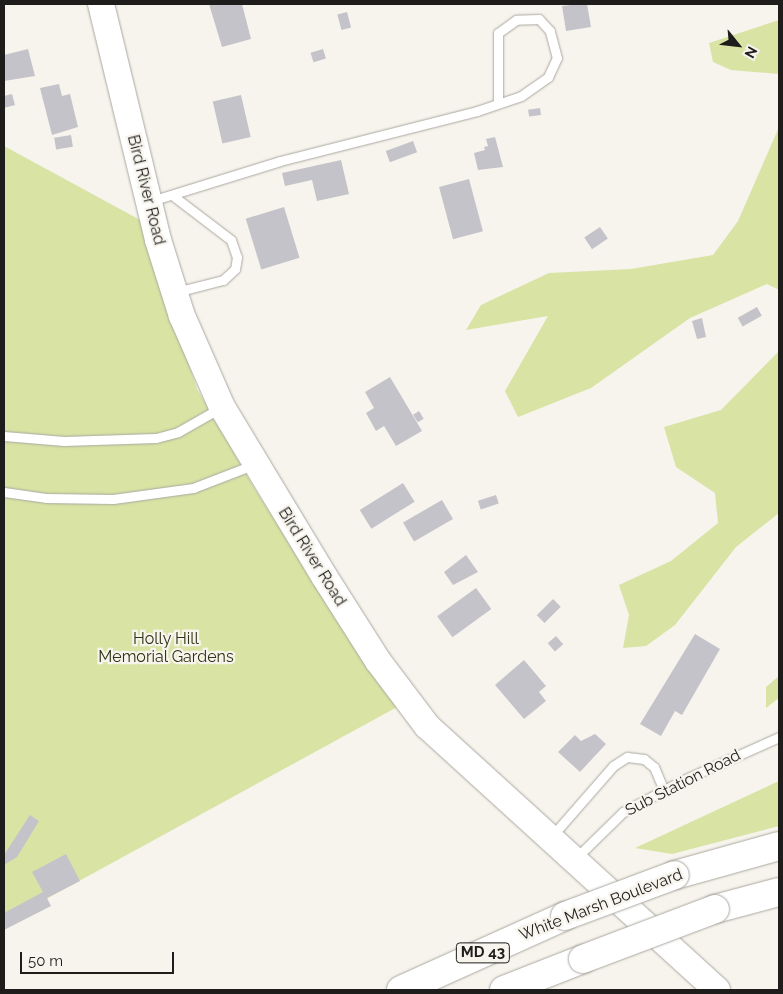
<!DOCTYPE html>
<style>
body{margin:0}
#map{position:relative;width:783px;height:994px;overflow:hidden;background:#f7f4ed;font-family:Raleway,sans-serif}
div>[style]{position:absolute}
.green>*{inset:0;background:#d8e3a4}
.building>*{inset:0;background:#c4c3ca;transform-origin:0 0}
.roads{filter:drop-shadow(0 0 1px #aaa8a1) drop-shadow(0 0 1px #aaa8a1)}
.lane>*{height:9px;margin:-4.5px;padding:0 4.5px;transform-origin:4.5px;border-radius:4.5px;background:#fff}
.secondary>*{height:26px;margin:-13px;padding:0 13px;transform-origin:13px;border-radius:13px;background:#fff}
.primary>*{height:28px;margin:-14px;padding:0 14px;transform-origin:14px;border-radius:14px;background:#fff}
.bridges{filter:drop-shadow(0 0 1px #aaa8a1) drop-shadow(0 0 1px #aaa8a1)}
.primary-bridge>*{height:28px;margin:-14px;padding:0 14px;transform-origin:14px;border-radius:14px;background:#fff}
span{translate:-50% -50%;white-space:nowrap;text-align:center;line-height:1.15;-webkit-text-stroke:4.5px #f7f4ed;paint-order:stroke}
.shield-label span{padding:1px 4px;background:#f7f4ed;border:1px solid;border-radius:4px;-webkit-text-stroke-width:0}
.shield-label{font-size:15px;color:#1e1d1b;font-weight:700}
.street-label{font-size:16px;color:#1e1d1b}
.park-label{font-size:16px;color:#2e3212}
.frame{position:absolute;inset:0;border:5px solid #1e1d1b;pointer-events:none}
.north{position:absolute;left:713px;top:20px;width:50px;height:50px;-webkit-text-stroke:4px #f7f4ed;paint-order:stroke;rotate:119deg;font-size:14px;font-weight:700;line-height:20px;text-align:center;color:#1e1d1b}
.north::after{content:'';display:block;margin:auto;width:18px;height:22px;background:#1e1d1b;clip-path:polygon(50% 0,100% 100%,50% 72%,0 100%)}
.scale{position:absolute;left:20px;top:952px;width:154px;height:22px;box-sizing:border-box;border:2px solid #1e1d1b;border-top:0;padding-left:6px;font-size:15px;line-height:18px;white-space:nowrap;color:#1e1d1b;-webkit-text-stroke:4px #f7f4ed;paint-order:stroke}
</style>
<div id="map">
<div class="green">
<i style="clip-path:polygon(779px 20px,779px 74px,731px 70px,713px 62px,709px 43px)"></i>
<i style="clip-path:polygon(779px 127px,779px 290px,767px 284px,690px 318px,591px 388px,518px 417px,505px 391px,548px 316px,466px 330px,481px 305px,549px 273px,631px 269px,713px 255px,738px 221px)"></i>
<i style="clip-path:polygon(4px 146px,142px 221px,197px 389px,256px 491px,372px 670px,399px 706px,4px 922px)"></i>
<i style="clip-path:polygon(779px 351px,779px 513px,736px 547px,675px 625px,646px 646px,623px 648px,629px 615px,619px 585px,671px 561px,718px 523px,715px 493px,676px 467px,664px 427px,721px 410px)"></i>
<i style="clip-path:polygon(779px 676px,779px 698px,766px 708px,766px 687px)"></i>
<i style="clip-path:polygon(779px 781px,779px 826px,672px 854px,635px 848px)"></i>
</div>
<div class="building">
<i style="clip-path:polygon(209px 4px,242px 4px,251px 39px,222px 47px)"></i>
<i style="clip-path:polygon(579px 4px,587px 4px,591px 27px,566px 31px,562px 6px)"></i>
<i style="left:347px;top:12px;width:16px;height:10px;rotate:75deg"></i>
<i style="clip-path:polygon(28px 49px,35px 76px,4px 81px,4px 55px)"></i>
<i style="left:323px;top:49px;width:10px;height:13px;rotate:73deg"></i>
<i style="clip-path:polygon(59px 84px,62px 96px,70px 94px,78px 127px,52px 135px,40px 88px)"></i>
<i style="clip-path:polygon(12px 94px,15px 105px,4px 108px,4px 96px)"></i>
<i style="left:241px;top:95px;width:43px;height:29px;rotate:77deg"></i>
<i style="left:540px;top:108px;width:7px;height:12px;rotate:82deg"></i>
<i style="left:71px;top:135px;width:12px;height:17px;rotate:81deg"></i>
<i style="clip-path:polygon(495px 137px,503px 167px,478px 170px,474px 153px,485px 150px,484px 147px,488px 146px,486px 139px)"></i>
<i style="left:413px;top:141px;width:12px;height:29px;rotate:70deg"></i>
<i style="clip-path:polygon(341px 160px,349px 194px,317px 201px,312px 180px,285px 186px,282px 173px)"></i>
<i style="left:469px;top:179px;width:54px;height:31px;rotate:75deg"></i>
<i style="left:284px;top:207px;width:53px;height:40px;rotate:73deg"></i>
<i style="left:600px;top:227px;width:14px;height:19px;rotate:56deg"></i>
<i style="left:757px;top:307px;width:10px;height:22px;rotate:61deg"></i>
<i style="clip-path:polygon(702px 318px,706px 337px,697px 339px,692px 321px)"></i>
<i style="clip-path:polygon(390px 377px,422px 431px,396px 446px,384px 426px,376px 431px,366px 413px,374px 408px,365px 392px)"></i>
<i style="left:419px;top:411px;width:9px;height:7px;rotate:58deg"></i>
<i style="left:403px;top:483px;width:22px;height:51px;rotate:58deg"></i>
<i style="left:496px;top:495px;width:9px;height:19px;rotate:72deg"></i>
<i style="left:442px;top:500px;width:22px;height:45px;rotate:60deg"></i>
<i style="clip-path:polygon(466px 555px,478px 572px,453px 585px,444px 572px)"></i>
<i style="left:476px;top:588px;width:26px;height:48px;rotate:54deg"></i>
<i style="left:553px;top:599px;width:11px;height:23px;rotate:45deg"></i>
<i style="clip-path:polygon(695px 634px,720px 649px,682px 715px,675px 711px,661px 736px,640px 724px)"></i>
<i style="left:556px;top:636px;width:11px;height:11px;rotate:49deg"></i>
<i style="clip-path:polygon(524px 660px,546px 686px,539px 692px,546px 701px,524px 719px,495px 685px)"></i>
<i style="clip-path:polygon(595px 734px,606px 744px,580px 772px,558px 752px,575px 735px,581px 741px)"></i>
<i style="clip-path:polygon(30px 815px,39px 821px,17px 857px,4px 865px,4px 855px)"></i>
<i style="clip-path:polygon(66px 854px,80px 881px,47px 898px,51px 906px,4px 930px,4px 913px,43px 892px,32px 872px)"></i>
</div>
<div class="roads">
<div class="lane">
<i style="left:172px;top:195px;width:74px;rotate:37.3deg"></i>
<i style="left:231px;top:240px;width:18px;rotate:71deg"></i>
<i style="left:237px;top:257px;width:12px;rotate:99deg"></i>
<i style="left:235px;top:269px;width:16px;rotate:137deg"></i>
<i style="left:223px;top:280px;width:49px;rotate:165.7deg"></i>
<i style="left:151px;top:201px;width:135px;rotate:-17.2deg"></i>
<i style="left:280px;top:161px;width:203px;rotate:-14.2deg"></i>
<i style="left:477px;top:111px;width:46px;rotate:-18.8deg"></i>
<i style="left:521px;top:96px;width:33px;rotate:-35deg"></i>
<i style="left:548px;top:77px;width:21px;rotate:-65deg"></i>
<i style="left:557px;top:58px;width:28px;rotate:-105deg"></i>
<i style="left:550px;top:31px;width:16px;rotate:-133deg"></i>
<i style="left:539px;top:19px;width:23px;rotate:178deg"></i>
<i style="left:516px;top:20px;width:22px;rotate:144deg"></i>
<i style="left:498px;top:33px;width:69px;rotate:90deg"></i>
<i style="left:4px;top:436px;width:60px;rotate:4.8deg"></i>
<i style="left:64px;top:441px;width:92px;rotate:-1.9deg"></i>
<i style="left:156px;top:438px;width:23px;rotate:-15deg"></i>
<i style="left:178px;top:432px;width:48px;rotate:-29.7deg"></i>
<i style="left:4px;top:492px;width:42px;rotate:8.1deg"></i>
<i style="left:46px;top:498px;width:67px;rotate:0.9deg"></i>
<i style="left:113px;top:499px;width:81px;rotate:-7.8deg"></i>
<i style="left:193px;top:488px;width:64px;rotate:-21deg"></i>
<i style="left:552px;top:836px;width:93px;rotate:-48.9deg"></i>
<i style="left:613px;top:766px;width:17px;rotate:-33deg"></i>
<i style="left:627px;top:757px;width:17px;rotate:7deg"></i>
<i style="left:644px;top:759px;width:13px;rotate:39deg"></i>
<i style="left:654px;top:767px;width:25px;rotate:67deg"></i>
<i style="left:576px;top:858px;width:66px;rotate:-44.4deg"></i>
<i style="left:623px;top:812px;width:68px;rotate:-28.1deg"></i>
<i style="left:683px;top:780px;width:105px;rotate:-24.1deg"></i>
</div>
<div class="secondary">
<i style="left:101px;top:4px;width:243px;rotate:76.4deg"></i>
<i style="left:158px;top:240px;width:80px;rotate:72.5deg"></i>
<i style="left:182px;top:316px;width:99px;rotate:66.3deg"></i>
<i style="left:222px;top:407px;width:197px;rotate:58.9deg"></i>
<i style="left:324px;top:576px;width:101px;rotate:57.6deg"></i>
<i style="left:378px;top:661px;width:81px;rotate:53deg"></i>
<i style="left:427px;top:726px;width:392px;rotate:42.3deg"></i>
</div>
<div class="primary">
<i style="left:675px;top:875px;width:108px;rotate:-15.6deg"></i>
<i style="left:715px;top:909px;width:66px;rotate:-14.9deg"></i>
<i style="left:401px;top:990px;width:180px;rotate:-24.3deg"></i>
<i style="left:504px;top:990px;width:85px;rotate:-21.4deg"></i>
</div>
</div>
<div class="bridges">
<div class="primary-bridge">
<i style="left:565px;top:916px;width:117px;rotate:-20.4deg"></i>
<i style="left:583px;top:959px;width:141px;rotate:-20.7deg"></i>
</div>
</div>
<div class="shield-label">
<span style="left:483px;top:953px">MD 43</span>
</div>
<div class="street-label">
<span style="left:146px;top:190px;rotate:76deg">Bird River Road</span>
<span style="left:312px;top:557px;rotate:58deg">Bird River Road</span>
<span style="left:683px;top:783px;rotate:-27deg">Sub Station Road</span>
<span style="left:601px;top:905px;rotate:-21deg">White Marsh Boulevard</span>
</div>
<div class="park-label">
<span style="left:166px;top:648px">Holly Hill<br>Memorial Gardens</span>
</div>
<div class="frame"></div>
<div class="north">N</div>
<div class="scale">50 m</div>
</div>
